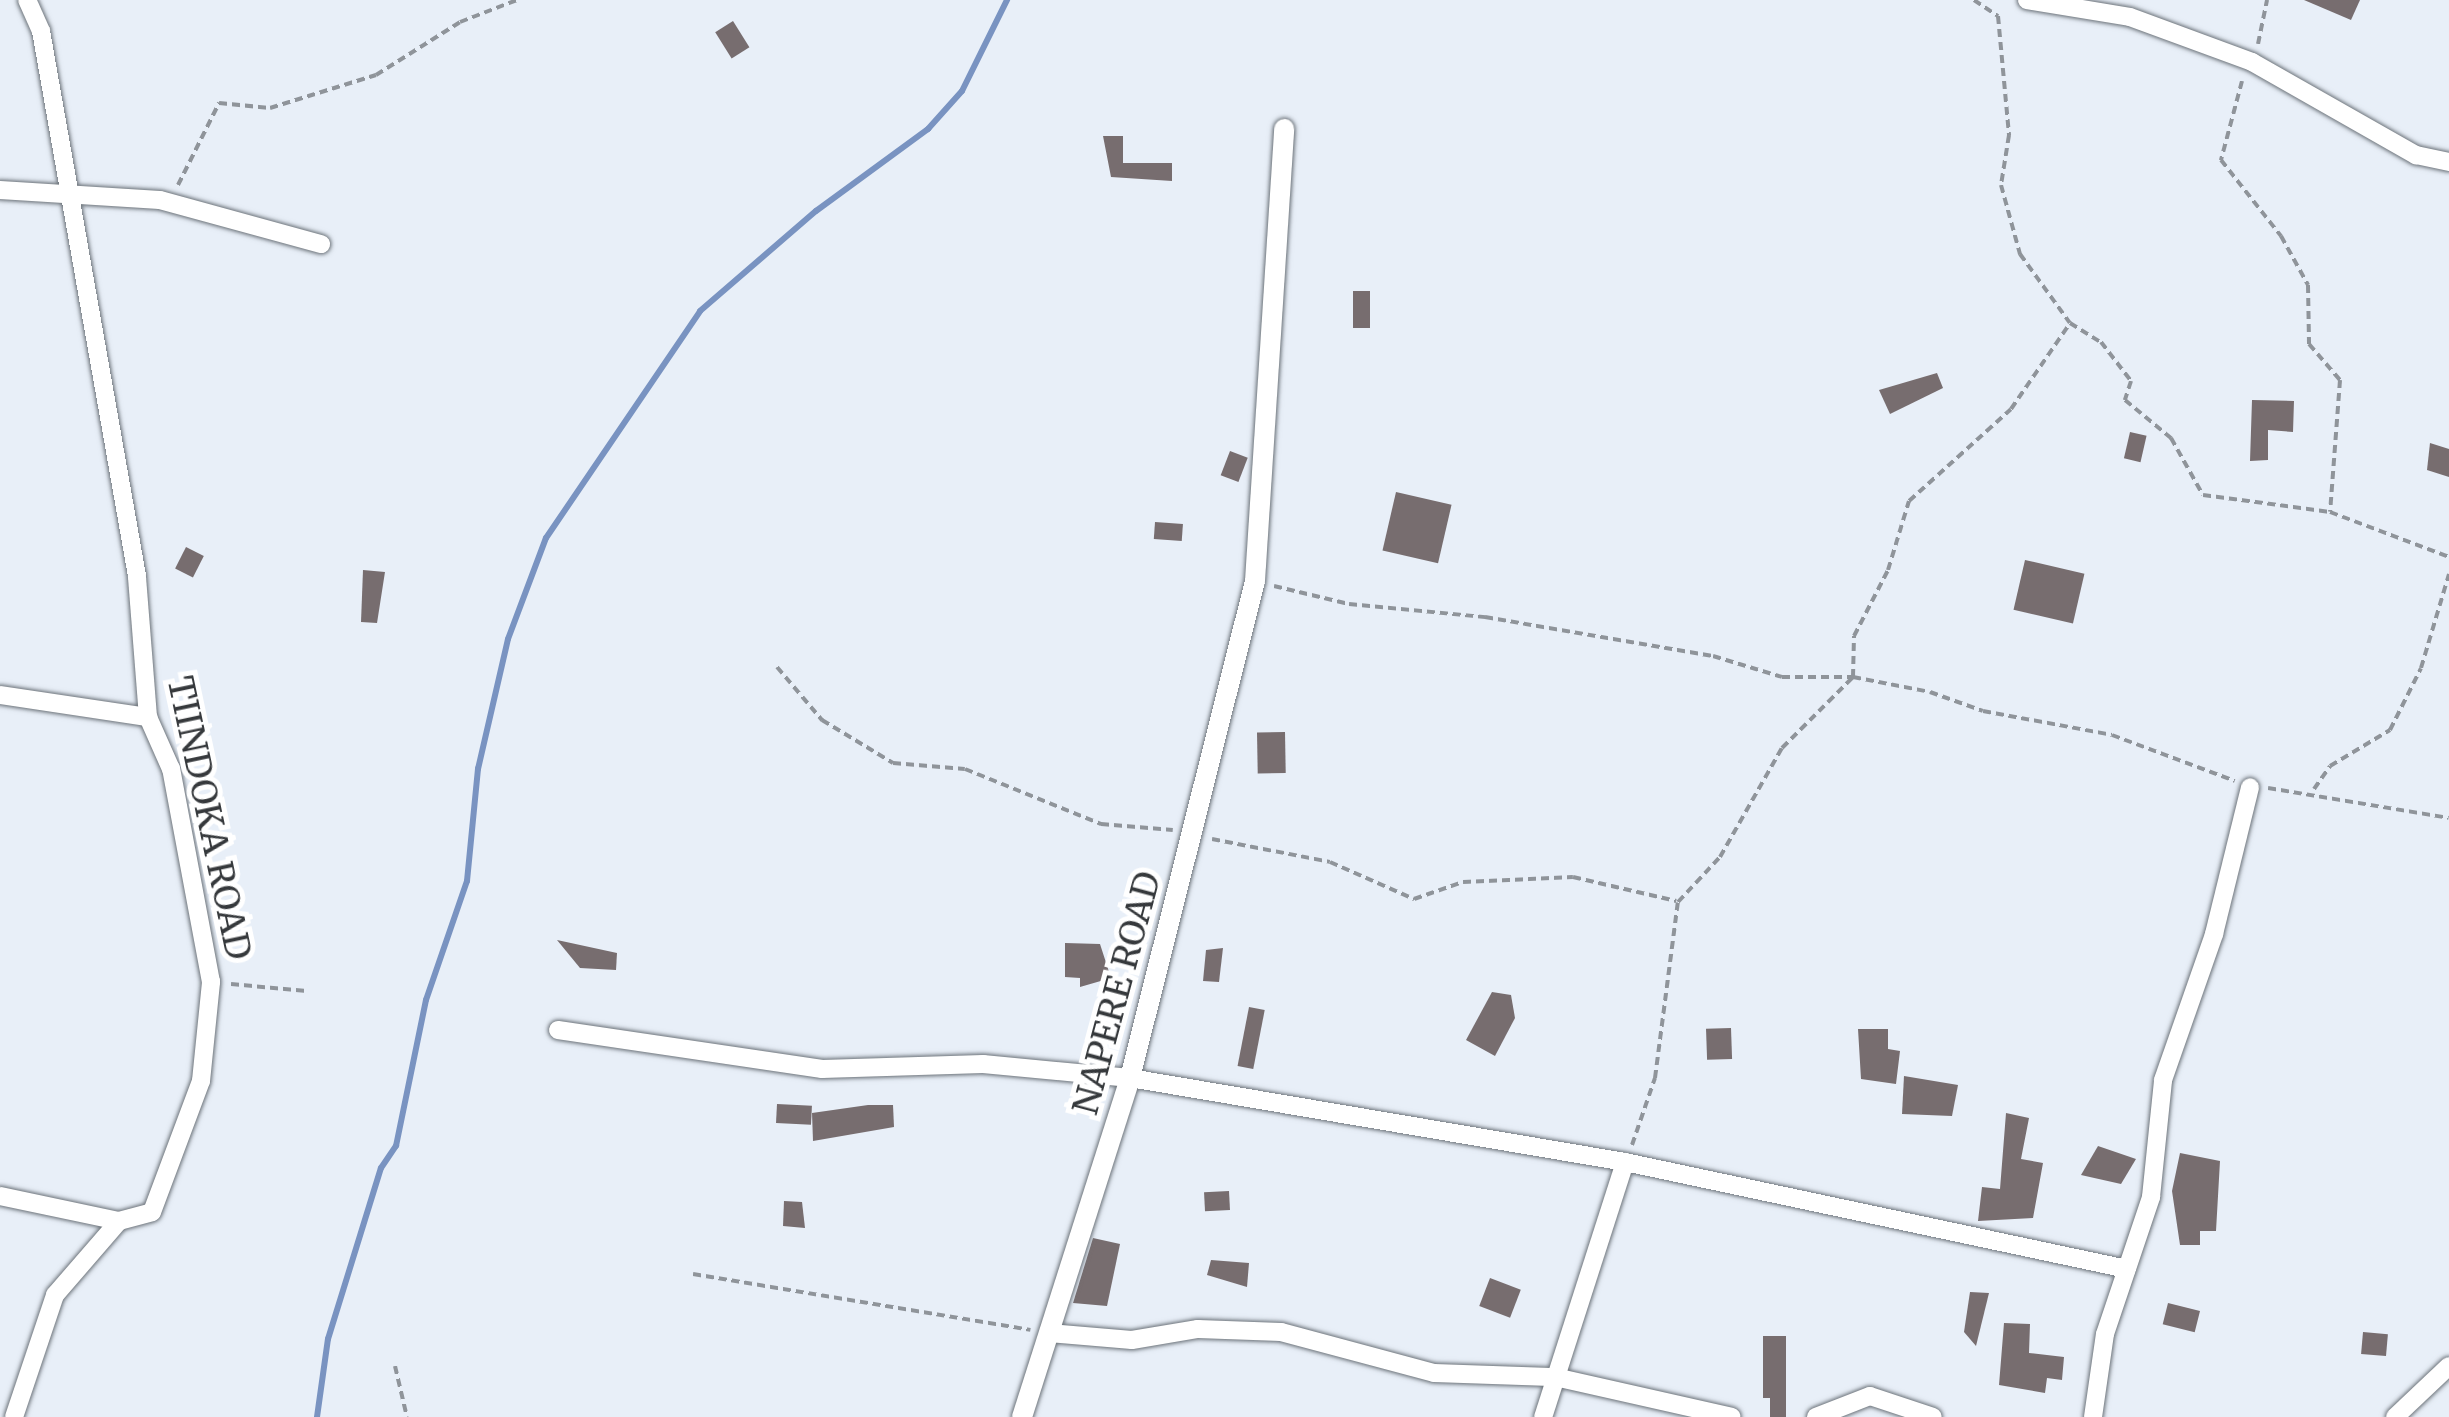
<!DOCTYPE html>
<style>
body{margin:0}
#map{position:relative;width:2449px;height:1417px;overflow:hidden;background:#e8eff8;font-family:Merriweather,serif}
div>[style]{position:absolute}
.stream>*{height:6px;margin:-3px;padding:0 3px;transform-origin:3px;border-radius:3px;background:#7993c1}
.building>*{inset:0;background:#776d6f;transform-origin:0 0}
.path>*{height:4px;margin-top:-2px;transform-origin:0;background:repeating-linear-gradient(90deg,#8f949a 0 8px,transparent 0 13px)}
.roads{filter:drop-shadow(0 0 2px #6c737a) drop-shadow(0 0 2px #6c737a)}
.minor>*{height:18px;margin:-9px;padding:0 9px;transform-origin:9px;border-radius:9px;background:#fff}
.tertiary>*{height:20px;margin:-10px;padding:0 10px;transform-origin:10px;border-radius:10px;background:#fff}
span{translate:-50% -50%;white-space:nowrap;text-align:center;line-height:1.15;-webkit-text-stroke:10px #fff;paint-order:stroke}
.street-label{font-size:35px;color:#36393c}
</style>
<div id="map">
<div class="stream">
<i style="left:317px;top:1417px;width:79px;rotate:-82deg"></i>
<i style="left:328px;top:1339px;width:179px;rotate:-72.8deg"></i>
<i style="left:381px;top:1168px;width:27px;rotate:-56deg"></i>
<i style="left:396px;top:1146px;width:149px;rotate:-78.4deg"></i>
<i style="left:426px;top:1000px;width:126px;rotate:-71deg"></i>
<i style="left:467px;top:881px;width:113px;rotate:-84.4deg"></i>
<i style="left:478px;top:769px;width:133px;rotate:-77deg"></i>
<i style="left:508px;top:639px;width:108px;rotate:-69.4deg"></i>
<i style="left:546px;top:538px;width:274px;rotate:-55.8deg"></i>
<i style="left:700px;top:311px;width:153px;rotate:-40.8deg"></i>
<i style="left:816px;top:211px;width:139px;rotate:-36.2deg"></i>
<i style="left:928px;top:129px;width:51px;rotate:-48.2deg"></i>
<i style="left:962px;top:91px;width:102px;rotate:-63.7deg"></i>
</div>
<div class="building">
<i style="clip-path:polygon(2304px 0,2360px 0,2351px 20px)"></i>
<i style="left:733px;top:21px;width:31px;height:21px;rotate:58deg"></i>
<i style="clip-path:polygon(1103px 136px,1123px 136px,1123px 163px,1172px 163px,1172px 181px,1111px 177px)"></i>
<i style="left:1353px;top:291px;width:17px;height:37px"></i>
<i style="clip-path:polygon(1937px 373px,1943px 388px,1890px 414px,1879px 390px)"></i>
<i style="clip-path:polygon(2252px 400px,2294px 401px,2293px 432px,2268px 430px,2268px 460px,2250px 461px)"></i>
<i style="left:2130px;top:432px;width:17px;height:27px;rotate:13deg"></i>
<i style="clip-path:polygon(2430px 443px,2449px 449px,2449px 477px,2427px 470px)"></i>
<i style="left:1230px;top:451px;width:19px;height:26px;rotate:21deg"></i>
<i style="left:1396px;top:492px;width:57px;height:60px;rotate:13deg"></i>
<i style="left:1155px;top:522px;width:28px;height:17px;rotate:4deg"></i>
<i style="left:186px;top:547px;width:20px;height:24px;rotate:27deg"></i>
<i style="left:2025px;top:560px;width:61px;height:51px;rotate:13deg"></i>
<i style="clip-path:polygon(363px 570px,385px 572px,377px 623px,361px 622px)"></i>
<i style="left:1285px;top:732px;width:41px;height:28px;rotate:89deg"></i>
<i style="clip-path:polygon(557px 940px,617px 953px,616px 970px,580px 968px)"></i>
<i style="clip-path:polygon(1065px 943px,1100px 944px,1111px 978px,1080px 987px,1080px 978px,1065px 977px)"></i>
<i style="clip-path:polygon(1223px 948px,1219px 982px,1203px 981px,1206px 950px)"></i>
<i style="clip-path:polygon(1492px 992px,1511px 995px,1515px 1018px,1495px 1056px,1466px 1040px)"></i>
<i style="left:1249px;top:1007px;width:16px;height:60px;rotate:11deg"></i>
<i style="left:1731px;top:1028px;width:31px;height:25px;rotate:88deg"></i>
<i style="clip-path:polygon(1858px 1029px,1888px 1029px,1888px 1049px,1900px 1051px,1896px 1084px,1861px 1079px)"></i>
<i style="clip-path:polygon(1904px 1076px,1958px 1085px,1952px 1116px,1902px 1114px)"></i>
<i style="left:777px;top:1104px;width:35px;height:19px;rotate:3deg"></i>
<i style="clip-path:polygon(868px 1105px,893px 1105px,894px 1127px,813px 1141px,812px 1113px)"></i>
<i style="clip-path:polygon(2006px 1113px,2029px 1118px,2021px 1159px,2043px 1163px,2033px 1218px,1978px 1221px,1982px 1187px,2000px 1189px)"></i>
<i style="clip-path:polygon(2098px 1146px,2136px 1159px,2121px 1184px,2081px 1175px)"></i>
<i style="clip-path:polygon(2180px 1153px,2220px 1161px,2216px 1231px,2200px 1231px,2200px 1245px,2180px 1245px,2172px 1191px)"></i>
<i style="left:1229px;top:1191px;width:19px;height:25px;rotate:87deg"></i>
<i style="clip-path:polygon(784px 1201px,802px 1202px,805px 1228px,783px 1226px)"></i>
<i style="clip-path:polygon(1093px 1238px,1120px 1244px,1107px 1306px,1073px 1303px)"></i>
<i style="clip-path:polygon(1211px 1260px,1249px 1263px,1247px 1287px,1207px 1275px)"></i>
<i style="left:1490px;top:1278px;width:33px;height:30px;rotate:21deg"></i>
<i style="clip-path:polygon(1970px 1292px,1989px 1293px,1976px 1346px,1964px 1332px)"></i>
<i style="left:2168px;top:1303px;width:33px;height:22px;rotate:14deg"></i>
<i style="clip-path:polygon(2004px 1323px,2030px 1324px,2029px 1353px,2064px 1357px,2062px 1380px,2047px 1378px,2045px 1393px,1999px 1385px)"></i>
<i style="left:2363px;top:1332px;width:25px;height:22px;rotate:5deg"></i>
<i style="clip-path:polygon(1763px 1336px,1786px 1336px,1786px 1417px,1770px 1417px,1770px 1398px,1763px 1398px)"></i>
</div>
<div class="path">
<i style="left:1974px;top:0;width:29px;rotate:34deg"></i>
<i style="left:1998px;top:16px;width:120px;rotate:84.7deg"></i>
<i style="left:2009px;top:135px;width:51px;rotate:99.1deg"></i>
<i style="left:2001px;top:185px;width:72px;rotate:74.6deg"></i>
<i style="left:2020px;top:254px;width:85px;rotate:54.1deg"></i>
<i style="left:2070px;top:323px;width:36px;rotate:32deg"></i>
<i style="left:2101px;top:342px;width:49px;rotate:52.4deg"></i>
<i style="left:2131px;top:381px;width:20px;rotate:108deg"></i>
<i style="left:2125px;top:400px;width:60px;rotate:39.6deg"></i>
<i style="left:2171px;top:438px;width:65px;rotate:60.7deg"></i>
<i style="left:2203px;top:495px;width:128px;rotate:7.6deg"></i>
<i style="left:2258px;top:44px;width:45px;rotate:-78.4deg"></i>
<i style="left:2242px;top:81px;width:82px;rotate:104.9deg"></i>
<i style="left:2221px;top:160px;width:97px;rotate:51.7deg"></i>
<i style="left:2281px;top:236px;width:56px;rotate:61.1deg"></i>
<i style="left:2308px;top:285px;width:59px;rotate:89deg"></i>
<i style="left:2309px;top:344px;width:48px;rotate:49.3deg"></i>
<i style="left:2340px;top:380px;width:132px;rotate:94.3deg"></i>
<i style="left:2330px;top:512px;width:127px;rotate:20.7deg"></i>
<i style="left:178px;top:185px;width:92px;rotate:-63.4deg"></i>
<i style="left:219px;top:103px;width:51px;rotate:5.6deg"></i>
<i style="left:270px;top:108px;width:111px;rotate:-17.3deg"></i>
<i style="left:376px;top:75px;width:99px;rotate:-32.2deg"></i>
<i style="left:460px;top:22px;width:61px;rotate:-21.1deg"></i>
<i style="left:1274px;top:586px;width:77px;rotate:13.5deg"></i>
<i style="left:1349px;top:604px;width:137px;rotate:5.5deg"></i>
<i style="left:1485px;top:617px;width:231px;rotate:9.7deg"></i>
<i style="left:1713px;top:656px;width:72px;rotate:16.9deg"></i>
<i style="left:1782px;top:677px;width:71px"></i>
<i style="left:1853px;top:677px;width:78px;rotate:11deg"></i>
<i style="left:1930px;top:692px;width:56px;rotate:19.7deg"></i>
<i style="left:1983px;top:711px;width:131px;rotate:10.5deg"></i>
<i style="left:2112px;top:735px;width:131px;rotate:20.5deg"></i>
<i style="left:777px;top:667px;width:70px;rotate:49.7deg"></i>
<i style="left:822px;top:720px;width:83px;rotate:31.2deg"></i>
<i style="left:893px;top:763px;width:72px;rotate:4.8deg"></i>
<i style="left:965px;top:769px;width:147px;rotate:22deg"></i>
<i style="left:1101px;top:824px;width:72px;rotate:4.8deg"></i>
<i style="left:2268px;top:788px;width:183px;rotate:9.4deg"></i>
<i style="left:2314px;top:789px;width:28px;rotate:-55deg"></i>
<i style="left:2330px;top:766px;width:70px;rotate:-31deg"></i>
<i style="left:2390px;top:730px;width:69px;rotate:-63.4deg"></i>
<i style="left:2421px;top:668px;width:98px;rotate:-73.4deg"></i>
<i style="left:1212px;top:839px;width:120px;rotate:11deg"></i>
<i style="left:1330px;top:862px;width:92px;rotate:23.8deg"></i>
<i style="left:1414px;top:899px;width:52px;rotate:-19.1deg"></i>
<i style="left:1463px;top:882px;width:110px;rotate:-2.6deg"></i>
<i style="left:1573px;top:877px;width:106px;rotate:13.1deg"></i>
<i style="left:231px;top:984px;width:76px;rotate:5.3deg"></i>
<i style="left:1632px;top:1145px;width:71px;rotate:-71.1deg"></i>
<i style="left:1655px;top:1078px;width:177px;rotate:-82.6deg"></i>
<i style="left:1678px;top:902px;width:62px;rotate:-47deg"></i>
<i style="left:1720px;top:857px;width:125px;rotate:-60.4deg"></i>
<i style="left:1782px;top:748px;width:100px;rotate:-45deg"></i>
<i style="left:1853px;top:677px;width:41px;rotate:-88.6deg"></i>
<i style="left:1854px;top:636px;width:74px;rotate:-62.7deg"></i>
<i style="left:1888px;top:570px;width:72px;rotate:-73.1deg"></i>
<i style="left:1909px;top:501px;width:137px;rotate:-42deg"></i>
<i style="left:2011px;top:409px;width:104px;rotate:-55.5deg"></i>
<i style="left:693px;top:1274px;width:342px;rotate:9.4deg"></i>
<i style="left:395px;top:1366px;width:52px;rotate:76.8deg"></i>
</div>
<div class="roads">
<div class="minor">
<i style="left:2027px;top:0;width:104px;rotate:9.4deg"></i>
<i style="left:2130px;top:17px;width:130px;rotate:20.2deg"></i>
<i style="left:2252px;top:62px;width:189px;rotate:29.6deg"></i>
<i style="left:2416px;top:155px;width:34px;rotate:12deg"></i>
<i style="left:0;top:190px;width:160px;rotate:3.6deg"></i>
<i style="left:160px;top:200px;width:167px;rotate:15.3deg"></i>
<i style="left:0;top:695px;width:150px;rotate:8.5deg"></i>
<i style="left:558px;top:1030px;width:267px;rotate:8.4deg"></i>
<i style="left:822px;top:1069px;width:161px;rotate:-1.8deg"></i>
<i style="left:983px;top:1064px;width:148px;rotate:5.4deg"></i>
<i style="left:1130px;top:1078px;width:502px;rotate:9.63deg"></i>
<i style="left:1625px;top:1162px;width:268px;rotate:107.8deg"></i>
<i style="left:1625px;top:1162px;width:513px;rotate:12.03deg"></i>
<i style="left:0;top:1196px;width:122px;rotate:11.9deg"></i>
<i style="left:1049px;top:1333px;width:83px;rotate:4.8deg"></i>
<i style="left:1132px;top:1340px;width:67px;rotate:-9.5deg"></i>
<i style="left:1198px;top:1329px;width:83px;rotate:2.1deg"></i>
<i style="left:1281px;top:1332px;width:158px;rotate:15deg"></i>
<i style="left:1434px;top:1373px;width:121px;rotate:1.9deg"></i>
<i style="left:1555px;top:1377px;width:181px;rotate:12.7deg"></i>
<i style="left:14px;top:1417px;width:129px;rotate:-71.4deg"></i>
<i style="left:55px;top:1295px;width:98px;rotate:-49.1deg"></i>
<i style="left:119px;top:1221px;width:34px;rotate:-15deg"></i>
<i style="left:152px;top:1212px;width:140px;rotate:-69.5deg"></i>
<i style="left:201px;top:1081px;width:100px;rotate:-84.2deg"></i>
<i style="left:211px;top:982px;width:217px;rotate:-100.6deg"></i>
<i style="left:171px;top:769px;width:57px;rotate:-113.9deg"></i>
<i style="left:148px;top:717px;width:141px;rotate:-94.5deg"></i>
<i style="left:137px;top:576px;width:553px;rotate:-99.99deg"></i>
<i style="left:41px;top:31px;width:34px;rotate:-114deg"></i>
<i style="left:1816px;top:1417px;width:58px;rotate:-21.3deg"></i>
<i style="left:1870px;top:1396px;width:66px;rotate:18.4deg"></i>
<i style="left:2093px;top:1417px;width:84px;rotate:-81.8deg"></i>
<i style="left:2105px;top:1334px;width:145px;rotate:-71.4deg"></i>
<i style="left:2151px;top:1197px;width:118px;rotate:-84.1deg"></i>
<i style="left:2163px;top:1080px;width:155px;rotate:-70.7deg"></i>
<i style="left:2214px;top:934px;width:151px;rotate:-76.2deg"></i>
<i style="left:2395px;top:1417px;width:74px;rotate:-43.4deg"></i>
</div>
<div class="tertiary">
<i style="left:1022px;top:1417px;width:356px;rotate:-72.3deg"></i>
<i style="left:1130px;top:1078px;width:512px;rotate:-75.88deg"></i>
<i style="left:1255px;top:581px;width:453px;rotate:-86.3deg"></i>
</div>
</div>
<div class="street-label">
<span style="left:209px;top:818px;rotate:78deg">TIINDOKA ROAD</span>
<span style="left:1117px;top:993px;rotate:-75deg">NAPERE ROAD</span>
</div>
</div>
